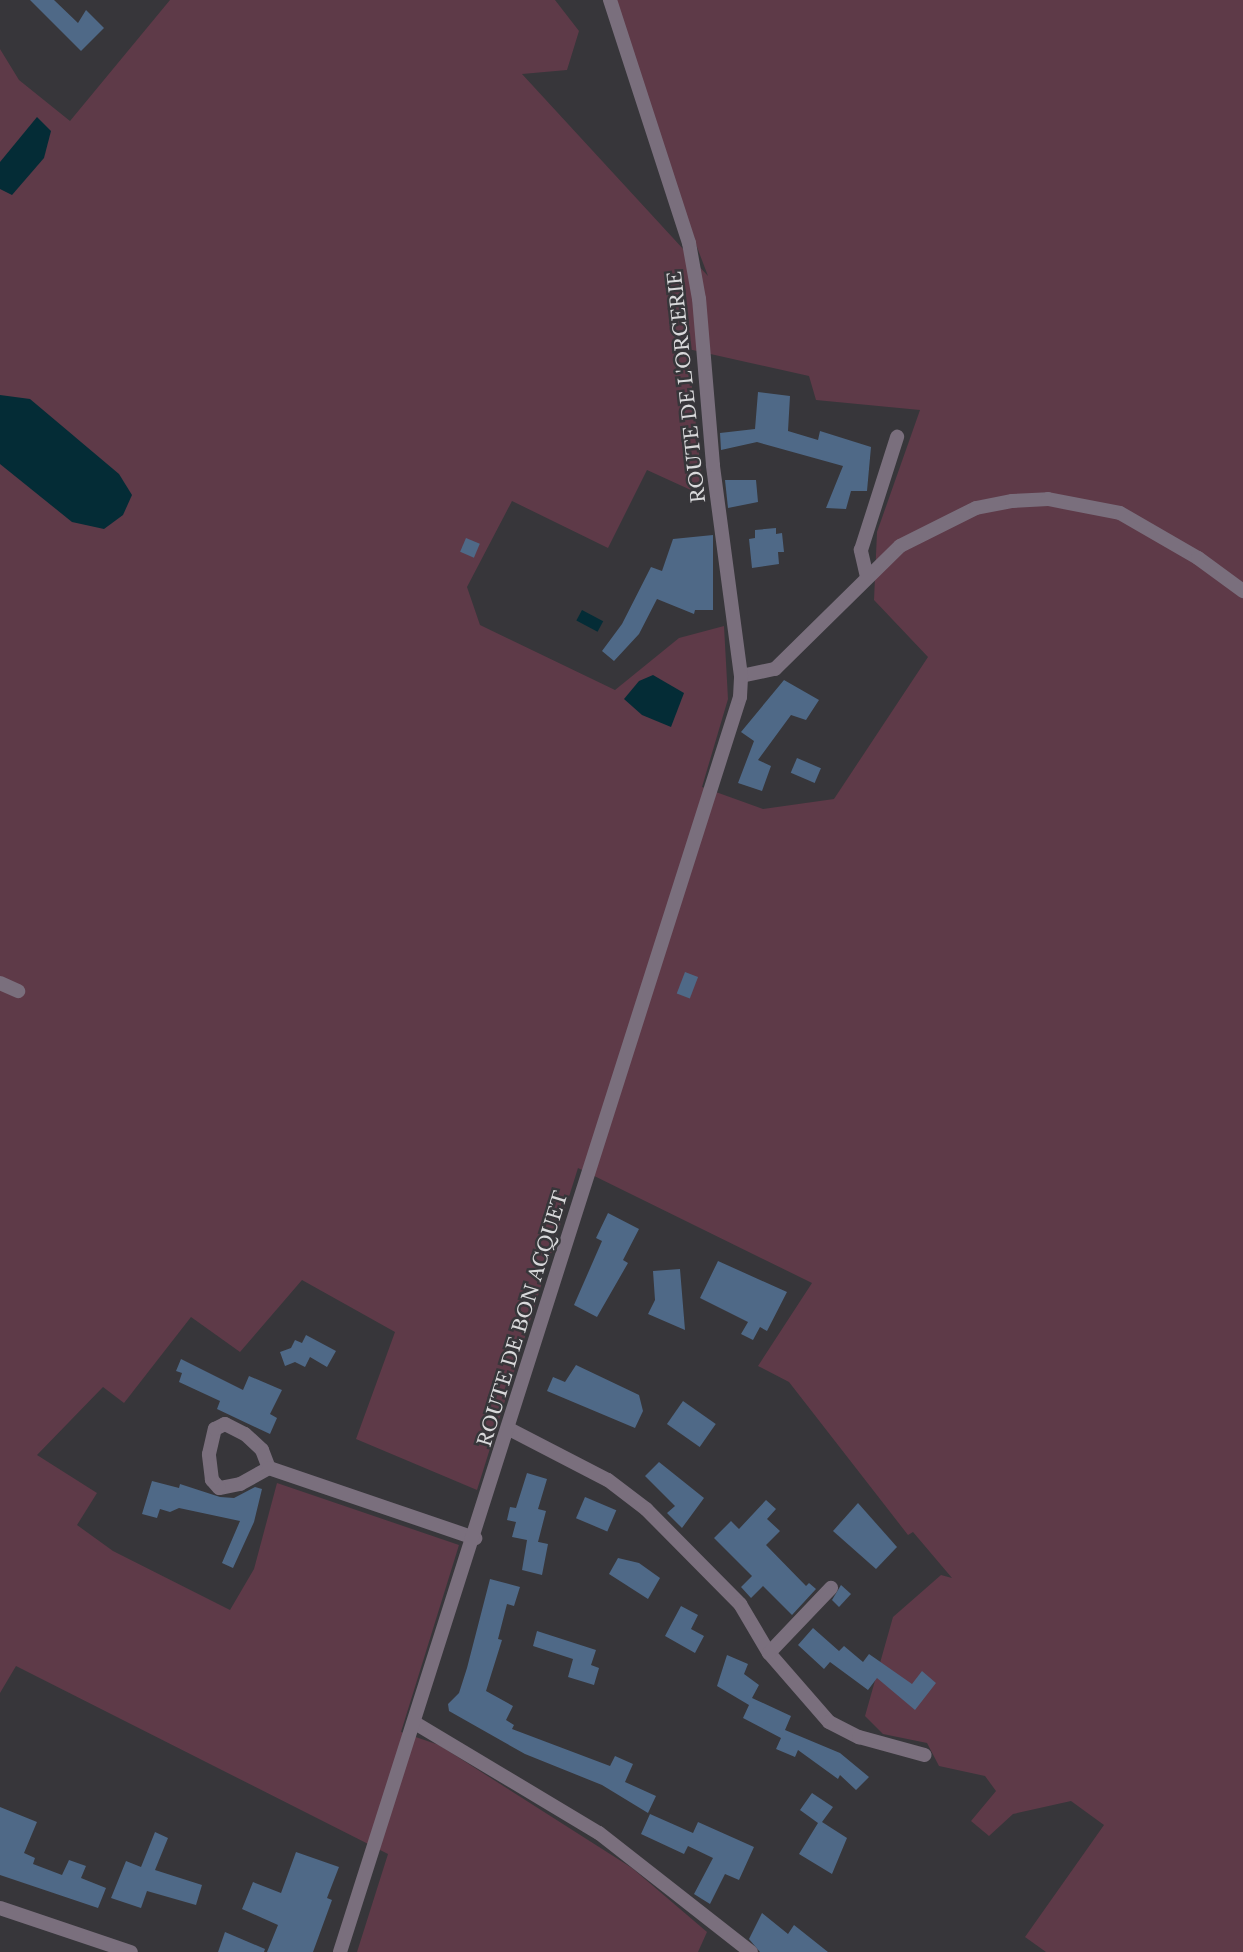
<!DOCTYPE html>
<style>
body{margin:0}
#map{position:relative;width:1243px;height:1952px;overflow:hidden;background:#37363a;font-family:"Libre Baskerville",serif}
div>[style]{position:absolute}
.green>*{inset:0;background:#5e3a48}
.water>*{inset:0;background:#042c36;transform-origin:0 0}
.building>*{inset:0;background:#4f6987;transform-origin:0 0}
.minor>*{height:14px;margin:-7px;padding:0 7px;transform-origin:7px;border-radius:7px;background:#7a6f7d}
.tertiary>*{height:14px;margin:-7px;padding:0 7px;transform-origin:7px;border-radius:7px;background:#7a6f7d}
span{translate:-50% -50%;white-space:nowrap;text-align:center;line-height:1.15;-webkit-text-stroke:5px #37363a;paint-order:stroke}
.street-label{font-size:19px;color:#d8d8da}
</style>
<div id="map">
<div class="green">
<i style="clip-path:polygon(evenodd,170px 0,555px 0,579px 31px,567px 70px,522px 74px,708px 276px,603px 0,1243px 0,1243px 1952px,1046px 1952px,1025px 1937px,1104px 1825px,1071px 1801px,1013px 1814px,989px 1836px,971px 1821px,996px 1791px,985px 1776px,939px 1766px,927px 1743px,883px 1734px,865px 1716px,893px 1617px,941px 1575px,952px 1578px,913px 1532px,908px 1535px,789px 1382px,758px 1366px,812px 1283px,578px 1168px,477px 1490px,356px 1439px,395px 1332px,302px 1280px,240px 1352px,191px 1317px,124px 1403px,103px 1387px,37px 1455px,97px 1493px,77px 1525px,113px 1551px,230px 1610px,254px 1569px,277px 1483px,459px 1545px,401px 1732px,439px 1745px,632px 1868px,707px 1932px,698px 1952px,357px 1952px,388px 1854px,16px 1666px,0 1693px,0 49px,19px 80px,70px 121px,170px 0,688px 349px,809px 376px,816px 400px,920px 410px,877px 532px,874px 600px,928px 657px,834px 799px,763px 809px,702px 787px,728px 699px,724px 626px,679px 638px,615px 690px,480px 625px,467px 587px,512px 501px,608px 548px,647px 470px,693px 491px,702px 483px,688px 349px)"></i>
</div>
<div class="water">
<i style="clip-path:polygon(37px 117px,51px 131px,44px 158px,12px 195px,0 189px,0 162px)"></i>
<i style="clip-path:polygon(0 395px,30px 399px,119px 474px,132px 495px,123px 515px,104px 529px,72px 522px,0 464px)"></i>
<i style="left:582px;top:610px;width:24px;height:12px;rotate:28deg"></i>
<i style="clip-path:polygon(653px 675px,684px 693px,671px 727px,642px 715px,624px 699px,639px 681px)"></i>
</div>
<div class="building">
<i style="clip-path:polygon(30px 0,54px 0,78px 23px,86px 10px,104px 28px,81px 51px)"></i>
<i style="clip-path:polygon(758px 392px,790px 396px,788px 431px,818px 440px,820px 431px,871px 447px,867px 491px,851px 491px,846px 509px,826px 508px,843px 466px,757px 442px,721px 450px,720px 433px,755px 429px)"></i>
<i style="clip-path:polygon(725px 480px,756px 480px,758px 502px,728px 508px)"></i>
<i style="clip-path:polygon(776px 528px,776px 534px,782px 533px,784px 552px,778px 552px,779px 564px,752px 568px,749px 539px,755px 538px,755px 530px)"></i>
<i style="clip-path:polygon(713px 535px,713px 610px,695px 610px,694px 614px,657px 599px,639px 634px,614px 661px,602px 651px,622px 624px,651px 567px,662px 571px,673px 539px)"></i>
<i style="left:466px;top:538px;width:15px;height:15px;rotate:23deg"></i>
<i style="clip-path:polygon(784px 680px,819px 700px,806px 720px,791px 715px,758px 760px,771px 766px,762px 791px,738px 783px,754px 741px,741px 732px)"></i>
<i style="left:797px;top:758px;width:26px;height:16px;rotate:23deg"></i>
<i style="left:685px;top:972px;width:14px;height:23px;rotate:21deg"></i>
<i style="clip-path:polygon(608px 1213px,639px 1229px,623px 1260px,628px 1263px,597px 1317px,574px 1305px,602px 1241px,596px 1238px)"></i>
<i style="clip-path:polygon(718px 1261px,787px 1292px,767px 1331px,760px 1327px,753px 1340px,741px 1334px,748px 1322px,700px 1298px)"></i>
<i style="clip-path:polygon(680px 1269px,685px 1330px,648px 1314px,655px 1300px,653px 1271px)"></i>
<i style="clip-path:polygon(306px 1335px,336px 1351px,327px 1367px,310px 1357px,305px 1367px,295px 1362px,285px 1366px,280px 1352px,291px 1348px,295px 1340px,302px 1343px)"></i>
<i style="clip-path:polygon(181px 1359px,243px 1390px,249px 1376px,282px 1390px,270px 1414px,277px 1418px,270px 1434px,217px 1409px,220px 1401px,179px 1382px,182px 1373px,176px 1371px)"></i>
<i style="clip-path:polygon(576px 1365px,639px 1395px,643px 1411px,635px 1428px,547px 1391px,553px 1377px,565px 1382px)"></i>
<i style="left:683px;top:1401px;width:40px;height:28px;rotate:35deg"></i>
<i style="clip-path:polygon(659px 1462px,704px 1498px,682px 1528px,667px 1513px,675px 1506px,645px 1476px)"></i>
<i style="clip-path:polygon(527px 1473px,547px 1479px,538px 1509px,546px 1511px,538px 1542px,529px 1540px,548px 1544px,542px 1575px,522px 1570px,527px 1540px,512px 1537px,516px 1522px,507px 1520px,510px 1507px,516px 1508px)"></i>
<i style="clip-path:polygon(152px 1481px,179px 1488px,180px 1484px,220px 1497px,234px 1498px,255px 1487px,262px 1489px,254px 1522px,233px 1568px,222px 1563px,240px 1521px,179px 1508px,170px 1512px,160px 1509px,157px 1518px,142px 1514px)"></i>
<i style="left:585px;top:1497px;width:34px;height:23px;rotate:23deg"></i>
<i style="clip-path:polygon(766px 1500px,776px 1509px,767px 1519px,780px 1531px,766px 1545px,806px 1586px,809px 1583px,816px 1589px,792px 1615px,763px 1586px,751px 1598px,741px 1587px,752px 1576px,714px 1538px,731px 1521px,739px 1529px)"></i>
<i style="clip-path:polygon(858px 1503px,897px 1547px,876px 1569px,833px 1531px)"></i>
<i style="clip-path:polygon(618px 1558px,639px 1563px,660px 1578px,648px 1599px,609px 1574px)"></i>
<i style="clip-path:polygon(490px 1579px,520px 1587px,514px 1606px,507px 1604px,498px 1639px,502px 1640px,486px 1691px,513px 1706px,506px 1720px,514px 1725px,512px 1729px,610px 1766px,615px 1756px,633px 1764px,625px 1782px,656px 1796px,648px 1813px,602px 1785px,525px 1754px,449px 1711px,448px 1704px,459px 1693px,467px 1668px)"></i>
<i style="clip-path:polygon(841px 1585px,851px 1594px,839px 1607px,832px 1600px)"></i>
<i style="clip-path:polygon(681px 1606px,698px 1615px,691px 1629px,704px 1636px,695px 1653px,665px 1636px)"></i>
<i style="clip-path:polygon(813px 1628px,839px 1651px,844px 1646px,863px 1662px,869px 1654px,912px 1684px,922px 1671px,936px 1683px,915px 1710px,877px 1678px,868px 1690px,830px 1662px,824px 1669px,798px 1645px)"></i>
<i style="clip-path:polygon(537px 1631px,596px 1650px,591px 1665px,599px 1668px,594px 1685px,568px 1677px,573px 1659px,533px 1646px)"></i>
<i style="clip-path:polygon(727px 1655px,748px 1664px,744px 1674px,759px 1685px,752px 1698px,791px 1716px,785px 1730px,840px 1753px,869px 1777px,856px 1790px,840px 1775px,838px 1779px,798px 1750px,795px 1757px,776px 1749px,781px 1738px,743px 1718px,749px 1705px,717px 1686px)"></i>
<i style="clip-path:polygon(812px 1793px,833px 1807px,822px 1822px,847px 1838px,832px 1874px,799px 1854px,818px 1823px,800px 1810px)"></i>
<i style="clip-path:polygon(0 1807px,37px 1822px,24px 1853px,35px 1858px,33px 1864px,62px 1875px,69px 1860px,86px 1866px,81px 1878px,106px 1888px,98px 1908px,0 1875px)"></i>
<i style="clip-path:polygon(650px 1814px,693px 1833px,698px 1822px,754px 1847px,739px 1880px,725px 1874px,710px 1904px,694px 1894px,713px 1858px,688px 1846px,684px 1854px,641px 1834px)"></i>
<i style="clip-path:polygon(155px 1832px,168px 1838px,155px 1870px,202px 1885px,196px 1905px,147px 1891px,141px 1908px,111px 1898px,126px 1861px,141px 1867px)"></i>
<i style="clip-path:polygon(296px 1852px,339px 1867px,327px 1898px,332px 1900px,313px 1952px,267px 1952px,278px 1925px,242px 1909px,253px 1882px,281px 1893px)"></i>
<i style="clip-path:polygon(762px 1913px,788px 1934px,794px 1925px,828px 1952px,760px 1952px,749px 1939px)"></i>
<i style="clip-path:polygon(225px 1932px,265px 1949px,264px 1952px,218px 1952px)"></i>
</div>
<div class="minor">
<i style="left:867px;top:577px;width:28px;rotate:-103deg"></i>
<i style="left:861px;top:550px;width:119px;rotate:-72.3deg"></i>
<i style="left:741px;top:676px;width:35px;rotate:-12deg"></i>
<i style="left:775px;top:669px;width:175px;rotate:-44.5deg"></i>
<i style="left:900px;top:546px;width:85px;rotate:-26.6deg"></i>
<i style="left:976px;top:508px;width:37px;rotate:-11deg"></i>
<i style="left:1012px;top:501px;width:36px;rotate:-3deg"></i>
<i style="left:1048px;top:499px;width:73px;rotate:11deg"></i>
<i style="left:1120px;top:513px;width:90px;rotate:30deg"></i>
<i style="left:1198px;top:558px;width:56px;rotate:36.3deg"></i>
<i style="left:0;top:983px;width:20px;rotate:24deg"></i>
<i style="left:509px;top:1429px;width:111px;rotate:27.3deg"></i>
<i style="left:608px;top:1480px;width:48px;rotate:37.3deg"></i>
<i style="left:646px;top:1509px;width:134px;rotate:45.3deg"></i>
<i style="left:740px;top:1604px;width:57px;rotate:59.4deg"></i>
<i style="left:769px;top:1653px;width:91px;rotate:49deg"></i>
<i style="left:829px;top:1722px;width:34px;rotate:27deg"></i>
<i style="left:859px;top:1737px;width:68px;rotate:15.3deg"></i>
<i style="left:269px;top:1468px;width:33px;rotate:151deg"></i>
<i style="left:240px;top:1484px;width:21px;rotate:169deg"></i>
<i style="left:219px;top:1488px;width:11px;rotate:-131deg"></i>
<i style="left:212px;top:1480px;width:26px;rotate:-97deg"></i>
<i style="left:209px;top:1454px;width:26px;rotate:-77deg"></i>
<i style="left:215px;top:1429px;width:11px;rotate:-27deg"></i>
<i style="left:225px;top:1424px;width:22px;rotate:27deg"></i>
<i style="left:245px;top:1434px;width:23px;rotate:43deg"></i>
<i style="left:262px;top:1450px;width:19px;rotate:69deg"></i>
<i style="left:269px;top:1468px;width:218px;rotate:18.8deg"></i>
<i style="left:769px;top:1653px;width:90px;rotate:-46.4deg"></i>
<i style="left:415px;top:1723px;width:214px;rotate:30.9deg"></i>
<i style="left:599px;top:1833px;width:193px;rotate:38.1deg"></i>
<i style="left:0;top:1908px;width:138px;rotate:18.6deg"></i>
</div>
<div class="tertiary">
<i style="left:340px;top:1952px;width:1317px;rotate:-72.32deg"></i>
<i style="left:740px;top:697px;width:21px;rotate:-87deg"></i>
<i style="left:741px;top:676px;width:213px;rotate:-97.6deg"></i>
<i style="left:713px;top:465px;width:167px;rotate:-94.8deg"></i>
<i style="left:699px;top:299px;width:57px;rotate:-100.1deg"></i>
<i style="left:689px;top:243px;width:256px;rotate:-108deg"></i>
</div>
<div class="street-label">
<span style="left:687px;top:387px;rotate:-96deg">ROUTE DE L'ORCERIE</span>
<span style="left:523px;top:1319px;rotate:-73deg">ROUTE DE BON ACQUET</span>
</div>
</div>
